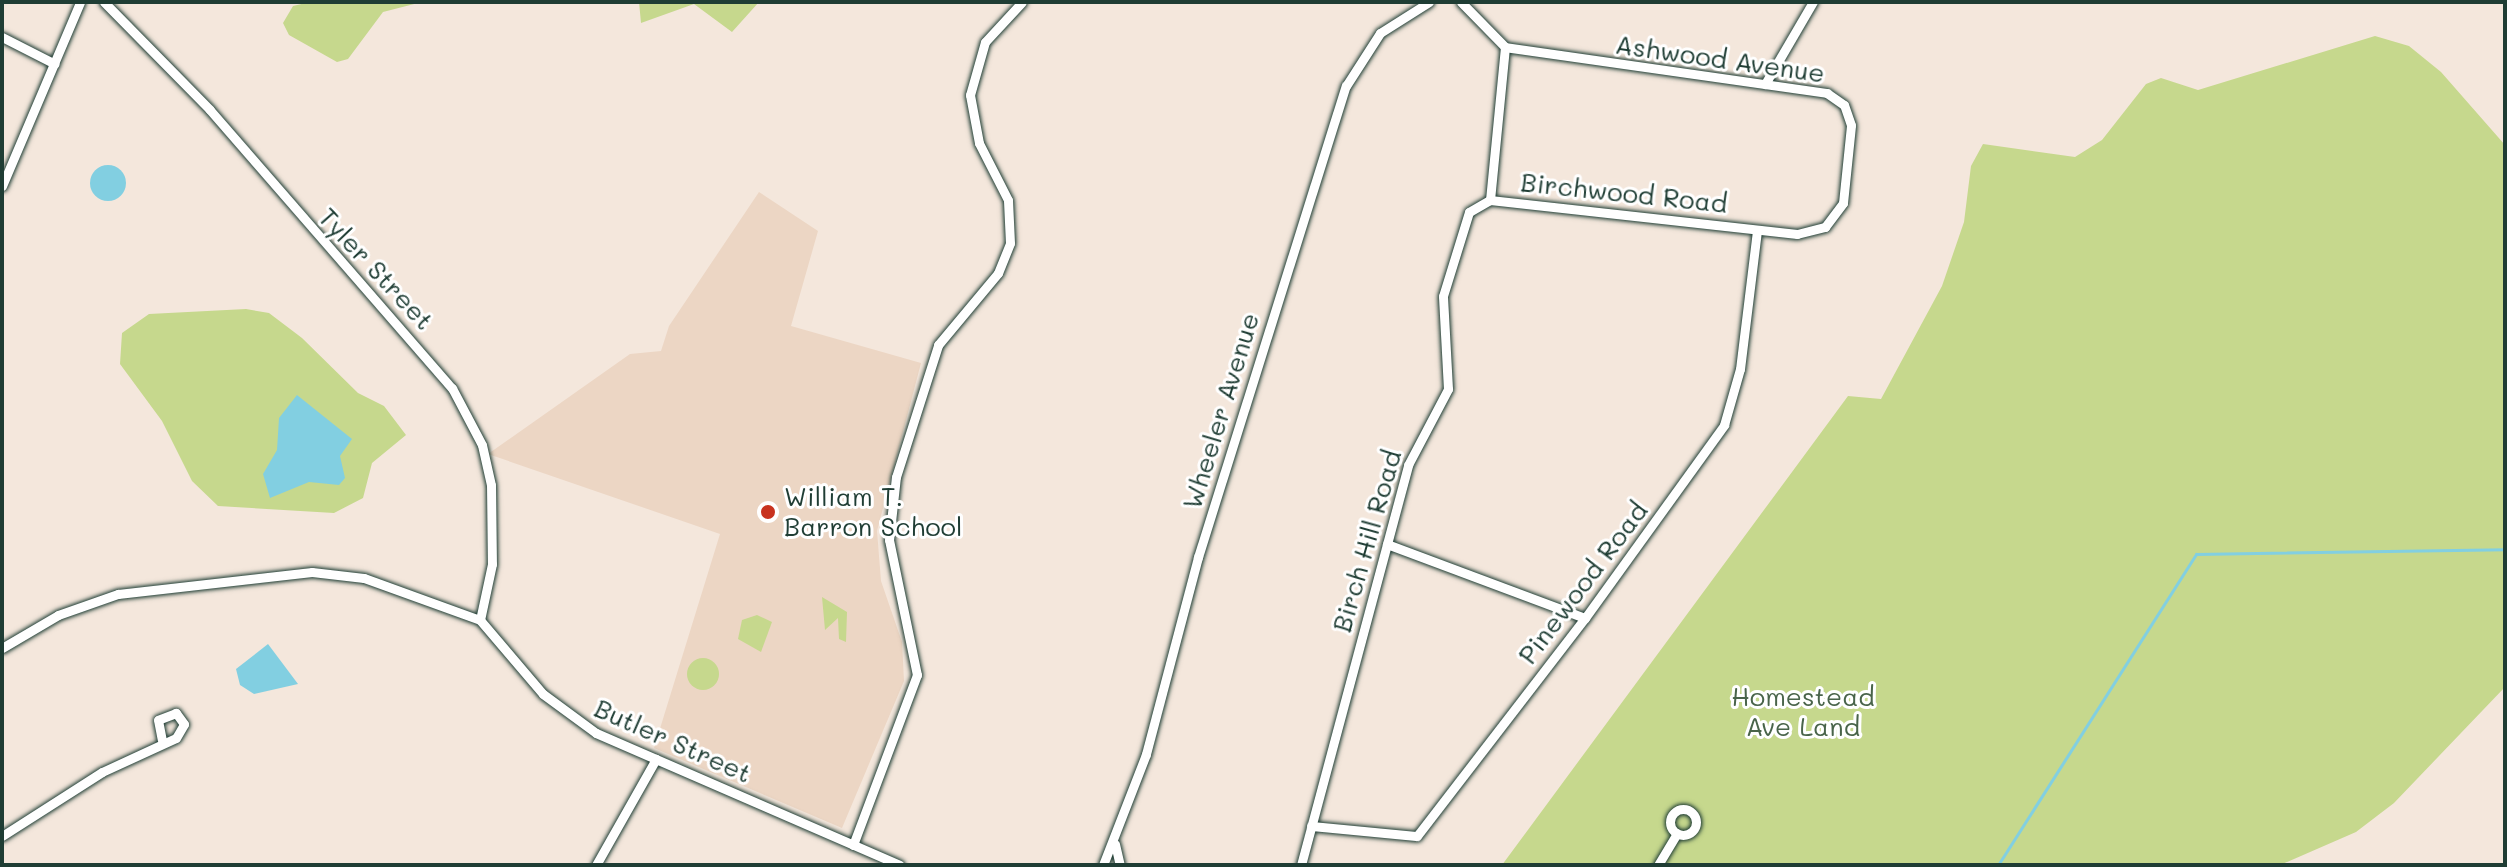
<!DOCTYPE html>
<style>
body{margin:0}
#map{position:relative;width:2507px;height:867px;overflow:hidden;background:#f4e7dc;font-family:Mali,sans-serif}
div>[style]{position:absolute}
.built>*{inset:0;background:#ecd6c4}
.green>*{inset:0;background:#c6d88d}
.round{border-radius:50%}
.water>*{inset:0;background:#82cfe1}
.stream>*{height:3px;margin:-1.5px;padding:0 1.5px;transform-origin:1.5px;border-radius:1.5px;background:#82cfe1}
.roads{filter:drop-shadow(0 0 2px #1f3d34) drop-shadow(0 0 2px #1f3d34)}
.minor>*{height:9px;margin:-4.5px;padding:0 4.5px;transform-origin:4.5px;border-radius:4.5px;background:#fff}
.minor>.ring{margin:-4.5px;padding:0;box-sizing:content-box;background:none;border:9px solid #fff;border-radius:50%}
.dots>*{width:22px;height:22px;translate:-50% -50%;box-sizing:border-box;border:4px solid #fff;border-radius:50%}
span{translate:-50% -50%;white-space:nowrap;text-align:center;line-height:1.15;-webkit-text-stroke:6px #fff;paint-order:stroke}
.street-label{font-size:26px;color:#1f3d34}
.poi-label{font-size:26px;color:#1f3d34}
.left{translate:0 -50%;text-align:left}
.park-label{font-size:26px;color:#49644a}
.frame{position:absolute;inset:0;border:4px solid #1f3d34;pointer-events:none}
</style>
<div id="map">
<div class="built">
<i style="clip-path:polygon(759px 192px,818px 231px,791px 326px,921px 363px,877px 531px,881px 581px,902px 642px,904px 681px,842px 828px,654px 748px,720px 534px,488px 454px,630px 354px,661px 351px,669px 326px)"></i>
</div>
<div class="green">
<i style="clip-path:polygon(310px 2px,422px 2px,383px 12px,348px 59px,337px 62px,289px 35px,283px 23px,293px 6px)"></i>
<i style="clip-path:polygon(639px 2px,759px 2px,732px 32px,694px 4px,641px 23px)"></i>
<i style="clip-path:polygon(2375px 36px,2409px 46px,2441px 72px,2505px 145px,2505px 687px,2394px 803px,2356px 832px,2280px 865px,1502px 865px,1848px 396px,1881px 399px,1942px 286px,1964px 222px,1971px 166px,1983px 144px,2075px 157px,2102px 140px,2146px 84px,2161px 78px,2198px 90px)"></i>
<i style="clip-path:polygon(246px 309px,269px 313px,302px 338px,358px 393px,384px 406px,406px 435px,372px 463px,363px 498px,334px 513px,218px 506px,192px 481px,162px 421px,120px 364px,122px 333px,149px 314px)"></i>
<i style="clip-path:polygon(822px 597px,847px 612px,846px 642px,839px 639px,838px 618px,825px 630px)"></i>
<i style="clip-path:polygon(757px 615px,772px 622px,761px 652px,738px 639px,742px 620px)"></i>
<i class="round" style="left:687px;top:658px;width:32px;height:32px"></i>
</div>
<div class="water">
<i class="round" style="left:90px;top:165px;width:36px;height:36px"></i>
<i style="clip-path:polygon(297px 395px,352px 439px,340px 456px,345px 478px,339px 485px,309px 482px,270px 498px,263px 474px,277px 450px,279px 418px)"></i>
<i style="clip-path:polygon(268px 644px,298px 684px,254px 694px,240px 685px,236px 669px)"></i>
</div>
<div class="stream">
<i style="left:1998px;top:865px;width:369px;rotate:-57.5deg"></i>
<i style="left:2196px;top:554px;width:309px;rotate:-0.9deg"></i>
</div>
<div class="roads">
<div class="minor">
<i style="left:104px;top:2px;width:151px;rotate:45.5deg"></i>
<i style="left:210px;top:110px;width:369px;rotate:49deg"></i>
<i style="left:452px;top:388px;width:64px;rotate:62.2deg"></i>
<i style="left:482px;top:445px;width:41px;rotate:77.3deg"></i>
<i style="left:491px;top:485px;width:79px;rotate:89.3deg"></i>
<i style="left:492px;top:564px;width:57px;rotate:102.1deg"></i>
<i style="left:1461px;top:2px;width:63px;rotate:45.6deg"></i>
<i style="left:1505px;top:47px;width:154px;rotate:95.6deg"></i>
<i style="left:2px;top:37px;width:59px;rotate:27deg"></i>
<i style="left:1765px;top:84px;width:95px;rotate:-59.7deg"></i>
<i style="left:2px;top:186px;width:200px;rotate:-67deg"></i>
<i style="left:1387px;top:544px;width:211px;rotate:20.5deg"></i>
<i style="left:2px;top:648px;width:65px;rotate:-30.5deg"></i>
<i style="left:58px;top:615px;width:64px;rotate:-19.3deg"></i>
<i style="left:118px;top:594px;width:195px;rotate:-6.5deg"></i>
<i style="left:312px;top:572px;width:52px;rotate:6.6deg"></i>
<i style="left:364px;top:578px;width:123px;rotate:19.9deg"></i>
<i style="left:480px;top:620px;width:97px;rotate:49.6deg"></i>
<i style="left:543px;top:694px;width:66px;rotate:36.3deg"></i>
<i style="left:596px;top:733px;width:331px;rotate:23.5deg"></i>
<i class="ring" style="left:1670px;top:809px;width:17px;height:17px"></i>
<i style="left:1311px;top:826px;width:106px;rotate:5.4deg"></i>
<i style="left:1417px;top:836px;width:275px;rotate:-52.4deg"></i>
<i style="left:1585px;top:618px;width:238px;rotate:-54.2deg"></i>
<i style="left:1724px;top:425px;width:58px;rotate:-74.1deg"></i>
<i style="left:1740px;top:369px;width:140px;rotate:-83deg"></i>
<i style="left:2px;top:836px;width:119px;rotate:-32.6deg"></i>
<i style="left:102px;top:772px;width:81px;rotate:-24.7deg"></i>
<i style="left:176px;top:738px;width:16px;rotate:-60deg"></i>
<i style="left:184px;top:724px;width:14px;rotate:-126deg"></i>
<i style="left:176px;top:713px;width:19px;rotate:159deg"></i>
<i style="left:158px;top:720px;width:20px;rotate:79deg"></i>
<i style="left:1115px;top:844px;width:22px;rotate:77deg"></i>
<i style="left:853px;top:845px;width:182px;rotate:-69.4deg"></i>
<i style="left:917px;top:675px;width:138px;rotate:-101.7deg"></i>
<i style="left:889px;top:540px;width:63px;rotate:-83.7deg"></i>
<i style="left:896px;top:477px;width:139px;rotate:-72.3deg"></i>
<i style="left:938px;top:345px;width:94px;rotate:-50.2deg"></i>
<i style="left:998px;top:273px;width:32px;rotate:-68deg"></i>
<i style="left:1010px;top:243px;width:43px;rotate:-92.7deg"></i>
<i style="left:1008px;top:200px;width:64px;rotate:-117deg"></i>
<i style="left:979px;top:143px;width:49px;rotate:-100.6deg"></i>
<i style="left:970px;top:95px;width:55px;rotate:-74.2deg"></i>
<i style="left:985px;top:42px;width:54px;rotate:-47.2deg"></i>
<i style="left:596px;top:865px;width:122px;rotate:-60.5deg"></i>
<i style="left:1103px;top:865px;width:119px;rotate:-68.8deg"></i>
<i style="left:1146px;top:754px;width:204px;rotate:-75.2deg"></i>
<i style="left:1198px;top:557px;width:494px;rotate:-72.6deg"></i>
<i style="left:1346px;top:86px;width:63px;rotate:-57.3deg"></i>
<i style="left:1380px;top:33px;width:58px;rotate:-32.3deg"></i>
<i style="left:1301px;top:865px;width:414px;rotate:-75deg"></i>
<i style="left:1408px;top:465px;width:86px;rotate:-62.2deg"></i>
<i style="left:1448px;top:389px;width:93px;rotate:-93.1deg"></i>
<i style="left:1443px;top:296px;width:88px;rotate:-72.8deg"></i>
<i style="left:1469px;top:212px;width:24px;rotate:-30deg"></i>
<i style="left:1490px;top:200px;width:309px;rotate:6.3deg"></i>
<i style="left:1797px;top:234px;width:29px;rotate:-14deg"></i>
<i style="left:1825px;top:227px;width:30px;rotate:-53deg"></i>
<i style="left:1843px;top:203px;width:78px;rotate:-84.1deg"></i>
<i style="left:1851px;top:125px;width:21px;rotate:-109deg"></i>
<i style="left:1844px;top:105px;width:21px;rotate:-145deg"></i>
<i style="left:1827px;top:93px;width:325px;rotate:-171.9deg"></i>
<i style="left:1658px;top:865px;width:37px;rotate:-59deg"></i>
</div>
</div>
<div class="dots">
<i style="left:768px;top:512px;background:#c8321e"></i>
</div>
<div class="street-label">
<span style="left:1720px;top:59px;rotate:8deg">Ashwood Avenue</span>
<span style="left:1624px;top:193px;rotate:6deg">Birchwood Road</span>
<span style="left:376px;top:269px;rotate:47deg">Tyler Street</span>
<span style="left:1221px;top:411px;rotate:-73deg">Wheeler Avenue</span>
<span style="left:1367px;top:541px;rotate:-74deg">Birch Hill Road</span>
<span style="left:1583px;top:583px;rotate:-53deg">Pinewood Road</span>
<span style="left:673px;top:741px;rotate:24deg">Butler Street</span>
</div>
<div class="poi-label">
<span class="left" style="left:784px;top:512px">William T.<br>Barron School</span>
</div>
<div class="park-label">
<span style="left:1803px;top:712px">Homestead<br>Ave Land</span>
</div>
<div class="frame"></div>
</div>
